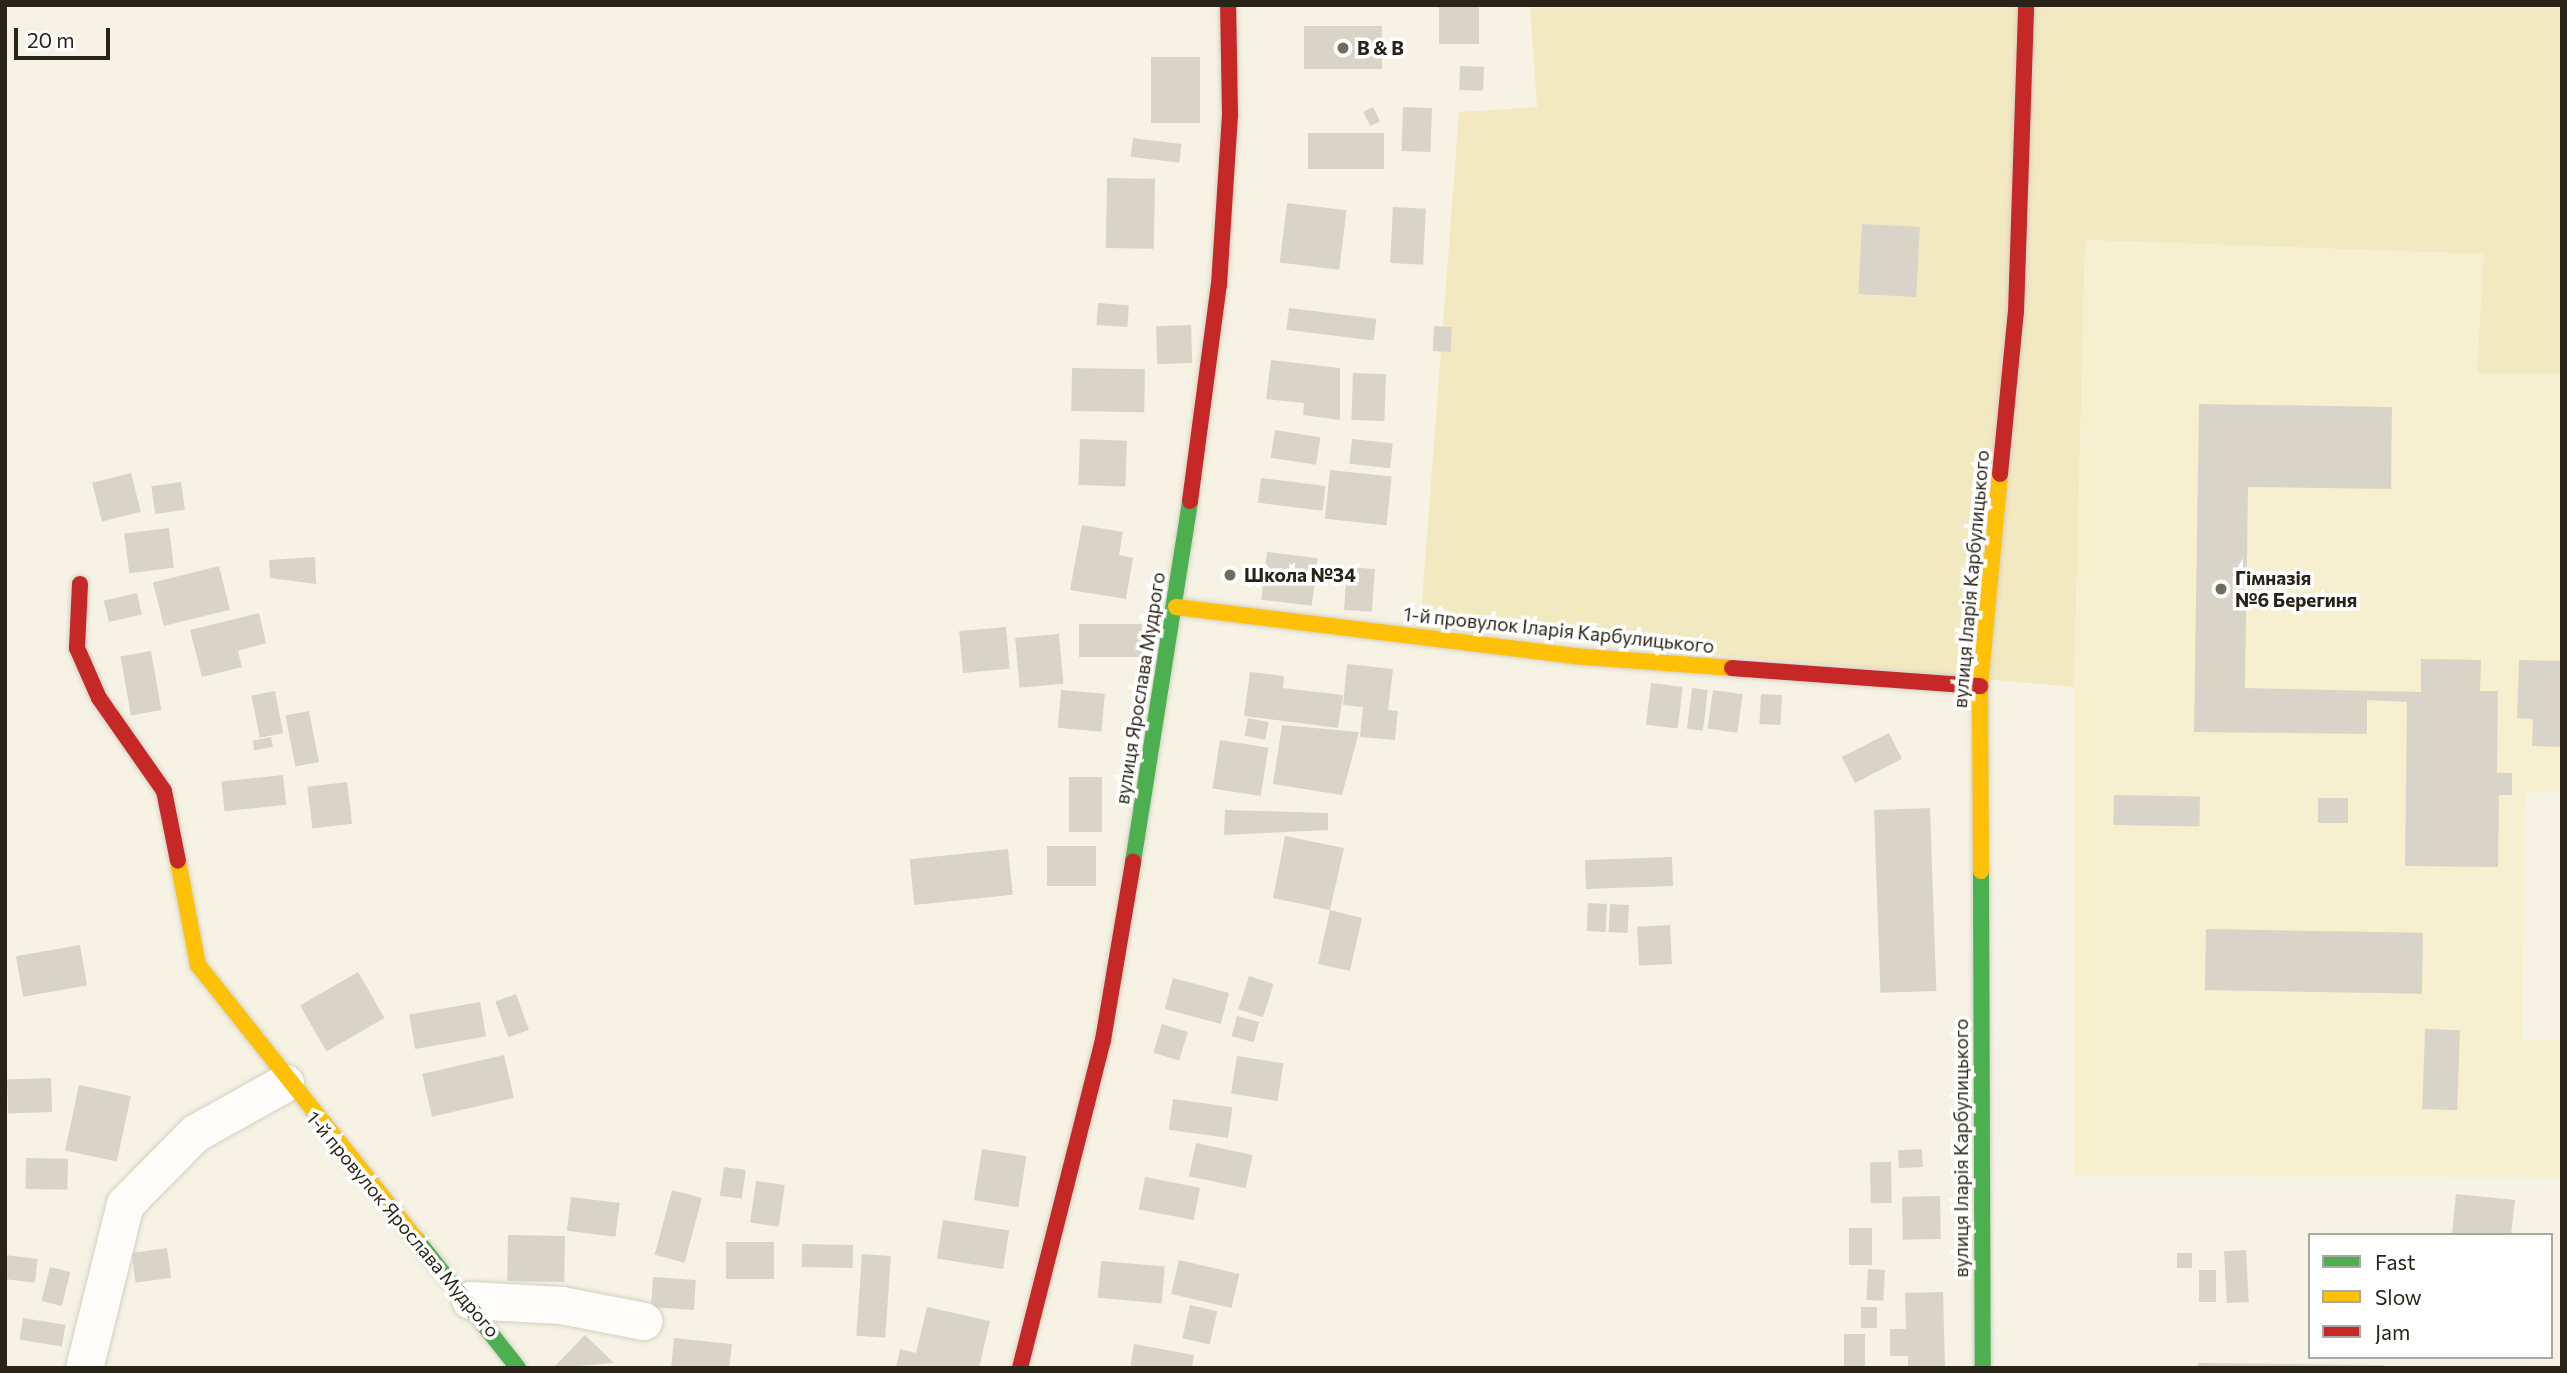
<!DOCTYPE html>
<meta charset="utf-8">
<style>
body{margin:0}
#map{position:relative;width:2567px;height:1373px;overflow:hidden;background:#f7f3e4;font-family:Commissioner,sans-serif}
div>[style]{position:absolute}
.built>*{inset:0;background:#f6efd0}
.green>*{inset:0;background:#f3e9c0}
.building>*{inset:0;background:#d8d5c8;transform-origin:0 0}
.roads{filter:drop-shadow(0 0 2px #d3d0c2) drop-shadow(0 0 2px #d3d0c2)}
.street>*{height:37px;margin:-18.5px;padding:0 18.5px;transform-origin:18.5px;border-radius:18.5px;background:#fefdfb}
.fast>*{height:16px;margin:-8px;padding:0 8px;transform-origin:8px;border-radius:8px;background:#4caf50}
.slow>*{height:16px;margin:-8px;padding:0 8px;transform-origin:8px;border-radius:8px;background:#ffc107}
.jam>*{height:16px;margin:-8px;padding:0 8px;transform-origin:8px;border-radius:8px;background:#c62828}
.dots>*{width:19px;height:19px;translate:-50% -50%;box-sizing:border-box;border:4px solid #fff;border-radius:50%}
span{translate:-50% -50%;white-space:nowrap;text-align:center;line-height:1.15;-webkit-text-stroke:7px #fff;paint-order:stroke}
.poi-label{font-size:19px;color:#282518;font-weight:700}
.left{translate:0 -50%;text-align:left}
.street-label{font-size:19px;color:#282518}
.frame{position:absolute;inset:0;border:7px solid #282518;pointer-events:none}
.legend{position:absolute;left:2308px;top:1233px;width:245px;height:126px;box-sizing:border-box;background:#fff;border:2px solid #a9a8a3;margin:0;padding:9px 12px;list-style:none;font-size:21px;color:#282518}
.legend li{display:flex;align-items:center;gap:14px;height:35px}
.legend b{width:35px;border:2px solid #a9a8a3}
.scale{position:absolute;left:14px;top:28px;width:96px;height:32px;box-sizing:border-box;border:4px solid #282518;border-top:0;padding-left:9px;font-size:21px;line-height:24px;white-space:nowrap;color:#282518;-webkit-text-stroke:5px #fff;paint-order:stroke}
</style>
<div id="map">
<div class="built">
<i style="clip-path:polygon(2085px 240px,2485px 254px,2478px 372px,2562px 374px,2562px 792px,2525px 793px,2522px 1040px,2562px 1040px,2562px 1177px,2074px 1176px,2074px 687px)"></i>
</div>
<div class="green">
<i style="clip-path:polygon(1530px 5px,2562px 5px,2562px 374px,2477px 373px,2484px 254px,2085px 240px,2074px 687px,1420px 628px,1459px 112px,1537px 107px)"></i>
</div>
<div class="building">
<i style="left:1439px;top:5px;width:40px;height:39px"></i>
<i style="left:1304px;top:26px;width:78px;height:43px"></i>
<i style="left:1151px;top:57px;width:49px;height:66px"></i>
<i style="left:1460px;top:66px;width:24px;height:24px;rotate:2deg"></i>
<i style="left:1373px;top:107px;width:16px;height:11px;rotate:63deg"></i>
<i style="left:1403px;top:107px;width:29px;height:44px;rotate:2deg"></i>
<i style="left:1308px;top:133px;width:76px;height:36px"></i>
<i style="left:1133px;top:138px;width:49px;height:19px;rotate:7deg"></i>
<i style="left:1107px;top:178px;width:48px;height:70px;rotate:1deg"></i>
<i style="left:1287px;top:203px;width:60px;height:60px;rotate:7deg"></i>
<i style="left:1393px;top:207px;width:33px;height:56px;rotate:3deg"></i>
<i style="left:1862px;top:224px;width:58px;height:70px;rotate:3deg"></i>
<i style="left:1098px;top:303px;width:31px;height:22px;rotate:4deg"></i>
<i style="left:1289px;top:308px;width:88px;height:22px;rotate:7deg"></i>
<i style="left:1191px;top:325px;width:38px;height:35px;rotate:88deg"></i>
<i style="left:1434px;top:326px;width:18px;height:25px;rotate:3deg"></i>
<i style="clip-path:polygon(1271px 360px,1340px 368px,1340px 420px,1303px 415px,1304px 403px,1266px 399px)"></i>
<i style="left:1072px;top:368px;width:73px;height:43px;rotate:1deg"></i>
<i style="left:1353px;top:373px;width:33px;height:47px;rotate:2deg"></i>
<i style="clip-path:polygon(2199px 404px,2392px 407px,2391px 489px,2248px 487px,2245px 688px,2421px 692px,2421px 659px,2481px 660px,2480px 691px,2498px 691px,2497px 773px,2512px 773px,2512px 795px,2499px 795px,2498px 867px,2405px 866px,2407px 702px,2367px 700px,2367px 734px,2194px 732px)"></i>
<i style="left:1275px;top:430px;width:46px;height:28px;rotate:9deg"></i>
<i style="left:1080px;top:439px;width:47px;height:46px;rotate:2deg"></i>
<i style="left:1352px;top:439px;width:41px;height:25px;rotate:6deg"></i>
<i style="left:1330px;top:470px;width:62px;height:49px;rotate:6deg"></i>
<i style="left:131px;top:473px;width:40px;height:40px;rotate:76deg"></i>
<i style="left:1261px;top:478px;width:65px;height:25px;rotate:7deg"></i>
<i style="left:181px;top:482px;width:28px;height:30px;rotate:82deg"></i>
<i style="clip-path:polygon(1082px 525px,1123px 532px,1119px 555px,1133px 558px,1126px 599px,1070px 590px)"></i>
<i style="left:169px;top:528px;width:40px;height:45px;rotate:83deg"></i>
<i style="left:1267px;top:552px;width:51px;height:48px;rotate:7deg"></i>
<i style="clip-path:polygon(315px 557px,316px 584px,270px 578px,269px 560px)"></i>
<i style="left:219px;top:566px;width:45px;height:68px;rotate:76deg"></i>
<i style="left:1347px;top:567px;width:28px;height:43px;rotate:4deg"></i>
<i style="left:137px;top:593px;width:22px;height:34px;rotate:77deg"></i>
<i style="clip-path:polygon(259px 613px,266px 643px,238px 651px,242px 667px,202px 677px,190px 630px)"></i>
<i style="left:1142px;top:624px;width:33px;height:63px;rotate:90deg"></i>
<i style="left:1006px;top:627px;width:42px;height:47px;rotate:85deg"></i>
<i style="left:1059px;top:634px;width:50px;height:44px;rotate:85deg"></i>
<i style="left:151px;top:651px;width:60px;height:31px;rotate:80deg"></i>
<i style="clip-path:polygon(2519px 660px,2562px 661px,2562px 747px,2532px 746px,2533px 719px,2517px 718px)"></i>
<i style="clip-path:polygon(1347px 664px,1393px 669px,1388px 710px,1398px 711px,1395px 740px,1360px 737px,1363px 707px,1343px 705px)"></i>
<i style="clip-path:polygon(1250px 672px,1284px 676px,1283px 688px,1343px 695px,1338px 728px,1244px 716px)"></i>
<i style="left:1651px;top:683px;width:32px;height:42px;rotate:7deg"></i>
<i style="left:1692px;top:688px;width:16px;height:41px;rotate:7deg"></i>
<i style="left:1061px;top:690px;width:44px;height:38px;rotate:5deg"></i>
<i style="left:1713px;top:690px;width:30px;height:39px;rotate:8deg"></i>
<i style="left:275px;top:691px;width:43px;height:24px;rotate:79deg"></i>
<i style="left:1761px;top:694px;width:21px;height:30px;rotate:3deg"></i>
<i style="left:309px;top:711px;width:52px;height:24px;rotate:79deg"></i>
<i style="left:1248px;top:718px;width:21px;height:18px;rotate:11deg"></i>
<i style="clip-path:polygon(1282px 725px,1359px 732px,1342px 795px,1273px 784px)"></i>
<i style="left:1889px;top:733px;width:29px;height:53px;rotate:63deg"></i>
<i style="left:271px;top:737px;width:10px;height:19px;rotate:79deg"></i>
<i style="left:1220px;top:740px;width:49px;height:49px;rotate:9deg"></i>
<i style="left:283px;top:775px;width:30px;height:62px;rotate:84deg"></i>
<i style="left:1069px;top:777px;width:33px;height:55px"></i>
<i style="left:347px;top:782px;width:42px;height:40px;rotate:83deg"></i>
<i style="left:2114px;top:795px;width:86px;height:30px;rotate:1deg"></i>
<i style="left:2318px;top:798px;width:30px;height:25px"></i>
<i style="left:1930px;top:808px;width:183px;height:56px;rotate:88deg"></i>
<i style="clip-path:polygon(1225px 810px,1328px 813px,1328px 830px,1224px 835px)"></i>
<i style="clip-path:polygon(1285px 836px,1344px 848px,1330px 910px,1362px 918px,1350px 971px,1318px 964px,1330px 910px,1273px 898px)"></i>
<i style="left:1047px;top:846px;width:49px;height:40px"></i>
<i style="left:1008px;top:849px;width:46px;height:99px;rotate:84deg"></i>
<i style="left:1672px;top:857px;width:29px;height:87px;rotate:88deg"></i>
<i style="left:1588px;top:903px;width:19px;height:28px;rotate:3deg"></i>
<i style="left:1610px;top:904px;width:19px;height:28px;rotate:3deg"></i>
<i style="left:1670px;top:925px;width:39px;height:33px;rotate:87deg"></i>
<i style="left:2206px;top:929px;width:217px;height:61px;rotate:1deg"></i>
<i style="left:80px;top:945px;width:41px;height:65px;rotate:80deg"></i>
<i style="left:358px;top:972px;width:53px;height:67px;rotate:60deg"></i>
<i style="left:1249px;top:976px;width:26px;height:35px;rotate:18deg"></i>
<i style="left:1173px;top:978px;width:58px;height:32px;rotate:15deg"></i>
<i style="left:516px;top:994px;width:38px;height:22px;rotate:70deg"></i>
<i style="left:480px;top:1002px;width:35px;height:72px;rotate:80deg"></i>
<i style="left:1237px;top:1016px;width:23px;height:21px;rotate:15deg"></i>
<i style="left:1162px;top:1024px;width:27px;height:30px;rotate:17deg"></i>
<i style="left:2425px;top:1029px;width:35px;height:80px;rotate:2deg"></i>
<i style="left:504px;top:1055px;width:44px;height:84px;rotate:77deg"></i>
<i style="left:1237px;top:1056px;width:47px;height:38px;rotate:9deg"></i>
<i style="left:51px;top:1078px;width:34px;height:44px;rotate:88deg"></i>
<i style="left:79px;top:1085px;width:53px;height:67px;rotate:12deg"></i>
<i style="left:1173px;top:1099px;width:60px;height:31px;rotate:8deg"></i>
<i style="left:1196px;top:1143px;width:58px;height:34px;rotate:12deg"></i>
<i style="left:982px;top:1149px;width:45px;height:52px;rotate:9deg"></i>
<i style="left:1922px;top:1149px;width:18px;height:24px;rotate:87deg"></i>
<i style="left:26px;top:1158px;width:42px;height:31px;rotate:1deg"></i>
<i style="left:1891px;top:1162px;width:41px;height:21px;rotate:89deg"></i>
<i style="left:724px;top:1167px;width:22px;height:29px;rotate:8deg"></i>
<i style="left:1145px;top:1177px;width:56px;height:33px;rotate:11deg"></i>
<i style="left:756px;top:1181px;width:29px;height:42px;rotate:8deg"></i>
<i style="left:672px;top:1190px;width:31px;height:67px;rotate:15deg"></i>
<i style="clip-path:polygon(2456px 1194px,2515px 1200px,2511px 1235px,2452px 1235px)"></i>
<i style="left:1940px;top:1196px;width:43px;height:38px;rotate:89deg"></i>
<i style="left:571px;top:1197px;width:49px;height:34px;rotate:7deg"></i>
<i style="left:943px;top:1220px;width:67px;height:39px;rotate:9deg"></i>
<i style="left:1849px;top:1228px;width:23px;height:37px"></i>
<i style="left:508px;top:1235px;width:57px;height:46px;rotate:1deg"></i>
<i style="left:726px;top:1242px;width:48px;height:37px"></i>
<i style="left:802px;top:1244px;width:51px;height:23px;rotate:1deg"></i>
<i style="left:167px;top:1248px;width:30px;height:36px;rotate:82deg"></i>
<i style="left:2246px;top:1250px;width:52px;height:22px;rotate:87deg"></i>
<i style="left:2192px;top:1253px;width:15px;height:15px;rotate:90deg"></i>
<i style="left:862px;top:1254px;width:29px;height:82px;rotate:4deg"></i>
<i style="left:5px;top:1255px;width:33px;height:24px;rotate:7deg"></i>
<i style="left:1179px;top:1260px;width:62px;height:35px;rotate:13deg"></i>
<i style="left:1101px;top:1261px;width:64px;height:37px;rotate:5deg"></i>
<i style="left:50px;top:1267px;width:21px;height:35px;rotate:14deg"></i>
<i style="left:1868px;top:1269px;width:17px;height:31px;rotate:3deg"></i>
<i style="left:2199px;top:1270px;width:17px;height:32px"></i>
<i style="left:653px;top:1277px;width:43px;height:30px;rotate:4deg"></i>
<i style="clip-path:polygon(1943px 1292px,1945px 1367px,1908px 1368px,1908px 1356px,1890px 1356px,1890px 1329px,1906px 1329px,1905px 1293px)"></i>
<i style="left:1190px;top:1305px;width:28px;height:34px;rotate:13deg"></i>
<i style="clip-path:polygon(927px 1307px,990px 1321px,979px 1368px,896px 1368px,900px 1349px,916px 1353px)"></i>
<i style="left:1861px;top:1307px;width:16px;height:21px"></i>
<i style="left:23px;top:1318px;width:43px;height:22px;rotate:9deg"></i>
<i style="left:1844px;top:1334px;width:21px;height:34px"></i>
<i style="clip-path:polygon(585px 1335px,614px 1363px,553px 1368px)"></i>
<i style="clip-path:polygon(674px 1338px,732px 1344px,729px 1368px,671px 1368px)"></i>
<i style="clip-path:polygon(1134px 1344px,1194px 1355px,1192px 1368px,1130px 1368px)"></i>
<i style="clip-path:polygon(2198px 1363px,2384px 1365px,2384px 1368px,2198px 1368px)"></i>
</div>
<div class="roads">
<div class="street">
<i style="left:470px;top:1300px;width:91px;rotate:3.1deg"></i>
<i style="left:561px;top:1305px;width:84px;rotate:11deg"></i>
<i style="left:84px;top:1368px;width:169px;rotate:-76deg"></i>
<i style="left:125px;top:1204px;width:100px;rotate:-45.4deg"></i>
<i style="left:195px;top:1133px;width:103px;rotate:-29.1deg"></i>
</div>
<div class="fast">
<i style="left:1133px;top:862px;width:365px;rotate:-81deg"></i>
<i style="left:1981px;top:871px;width:497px;rotate:89.8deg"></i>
<i style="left:417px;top:1240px;width:163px;rotate:51.7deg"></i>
</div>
<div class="slow">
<i style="left:1176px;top:607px;width:401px;rotate:7deg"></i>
<i style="left:1574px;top:656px;width:158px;rotate:4.3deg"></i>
<i style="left:178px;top:861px;width:106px;rotate:79.1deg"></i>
<i style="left:198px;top:965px;width:352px;rotate:51.5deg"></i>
<i style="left:1981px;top:871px;width:185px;rotate:-90.3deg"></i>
<i style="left:1980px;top:686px;width:213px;rotate:-84.6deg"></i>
</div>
<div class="jam">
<i style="left:2000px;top:474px;width:163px;rotate:-84.4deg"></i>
<i style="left:2016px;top:312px;width:307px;rotate:-88.1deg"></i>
<i style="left:1190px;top:501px;width:218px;rotate:-82.4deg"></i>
<i style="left:1219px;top:285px;width:170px;rotate:-86.3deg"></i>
<i style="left:1230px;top:115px;width:110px;rotate:-91deg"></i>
<i style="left:80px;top:584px;width:64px;rotate:92.7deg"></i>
<i style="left:77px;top:648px;width:55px;rotate:66.3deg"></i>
<i style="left:99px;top:698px;width:113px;rotate:55deg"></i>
<i style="left:164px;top:791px;width:71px;rotate:78.7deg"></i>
<i style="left:1732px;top:668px;width:249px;rotate:4.2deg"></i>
<i style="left:1020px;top:1368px;width:338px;rotate:-75.8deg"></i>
<i style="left:1103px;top:1040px;width:181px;rotate:-80.4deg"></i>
</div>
</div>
<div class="dots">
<i style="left:1343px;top:48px;background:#706d5f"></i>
<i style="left:1230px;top:575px;background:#706d5f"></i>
<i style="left:2221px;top:589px;background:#706d5f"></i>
</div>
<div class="poi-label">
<span class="left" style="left:1357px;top:48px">B &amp; B</span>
<span class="left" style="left:1244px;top:575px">Школа №34</span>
<span class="left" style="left:2235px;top:589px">Гімназія<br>№6 Берегиня</span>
</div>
<div class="street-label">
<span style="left:1971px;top:579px;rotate:-85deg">вулиця Іларія Карбулицького</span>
<span style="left:1559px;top:630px;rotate:6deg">1-й провулок Іларія Карбулицького</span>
<span style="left:1140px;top:688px;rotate:-81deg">вулиця Ярослава Мудрого</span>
<span style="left:1961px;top:1148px;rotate:-90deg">вулиця Іларія Карбулицького</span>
<span style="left:403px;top:1224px;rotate:50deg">1-й провулок Ярослава Мудрого</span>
</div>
<div class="frame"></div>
<ul class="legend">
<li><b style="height:9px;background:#4caf50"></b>Fast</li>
<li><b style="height:9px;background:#ffc107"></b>Slow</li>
<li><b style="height:9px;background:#c62828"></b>Jam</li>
</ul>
<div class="scale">20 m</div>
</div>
